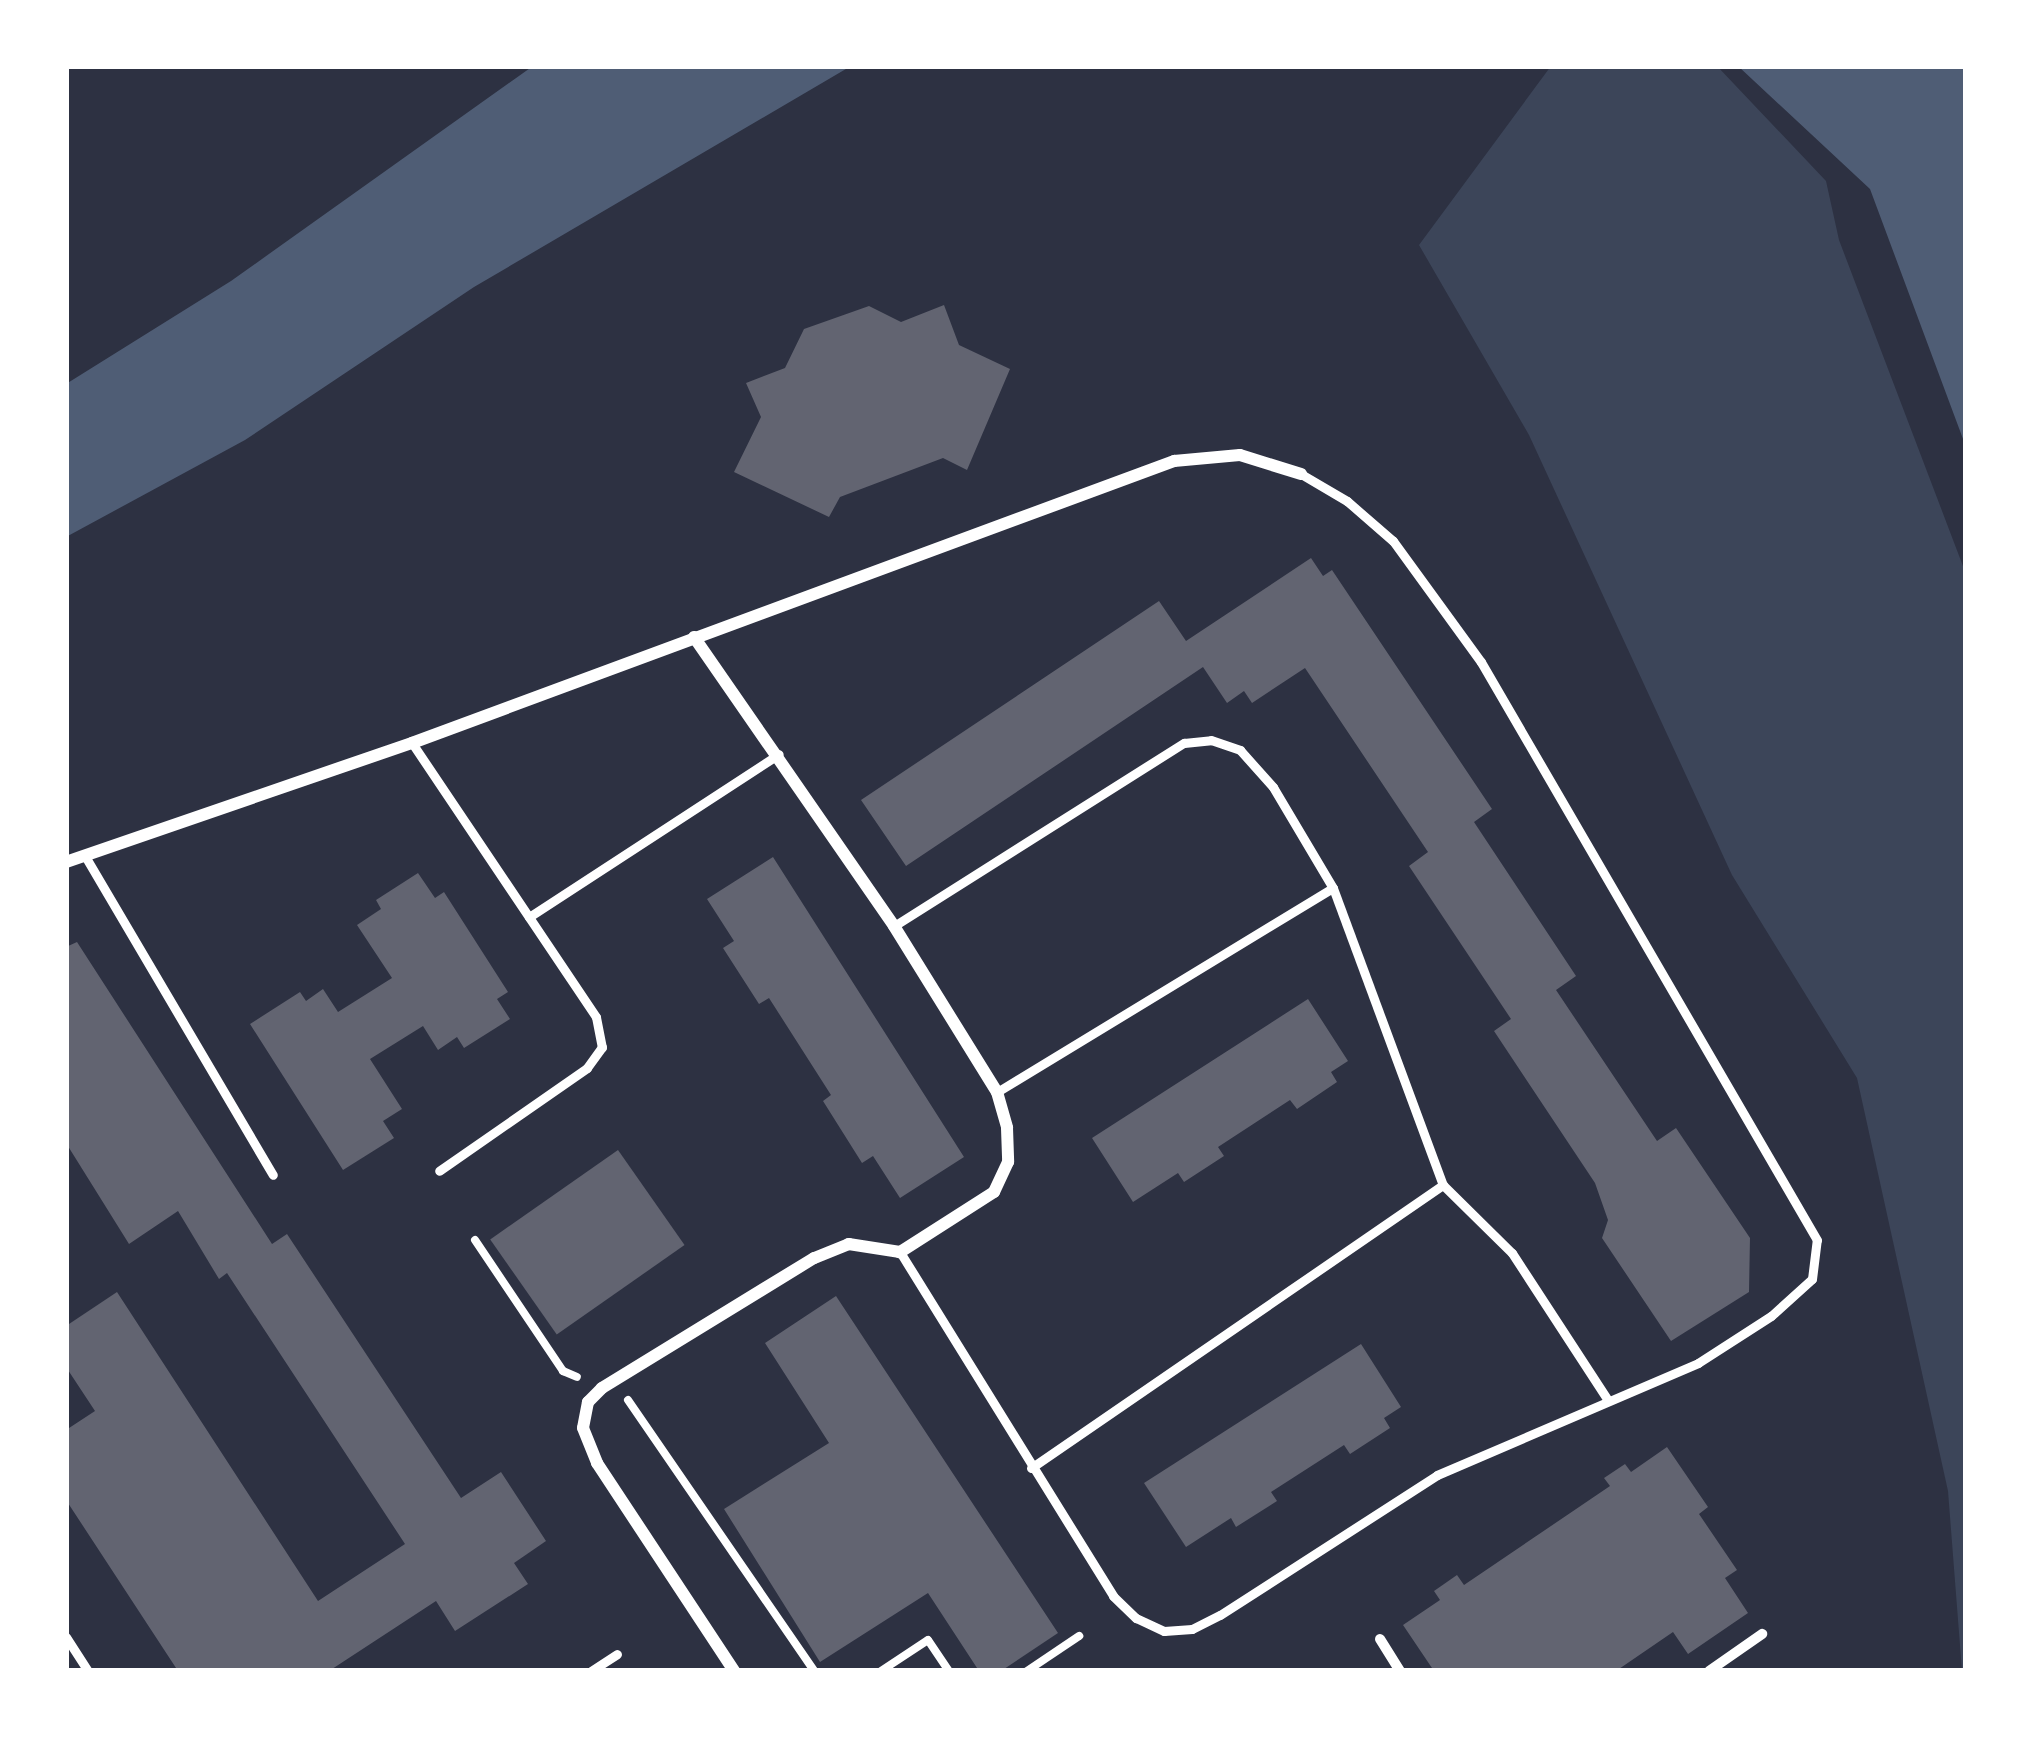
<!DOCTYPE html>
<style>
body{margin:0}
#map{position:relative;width:2032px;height:1737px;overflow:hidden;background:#2d3142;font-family:Helvetica,sans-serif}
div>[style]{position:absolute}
.green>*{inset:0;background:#3c4559}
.water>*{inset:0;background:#4f5d75}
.building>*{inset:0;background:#626471;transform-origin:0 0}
.path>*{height:8px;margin:-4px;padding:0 4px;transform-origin:4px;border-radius:4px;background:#fff}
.service>*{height:9px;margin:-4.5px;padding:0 4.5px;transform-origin:4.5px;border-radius:4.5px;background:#fff}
.pedestrian>*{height:10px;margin:-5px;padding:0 5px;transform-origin:5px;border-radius:5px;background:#fff}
.minor>*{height:12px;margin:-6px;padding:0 6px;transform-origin:6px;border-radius:6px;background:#fff}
span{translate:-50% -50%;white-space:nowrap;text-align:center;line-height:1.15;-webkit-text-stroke:10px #fff;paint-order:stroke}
.frame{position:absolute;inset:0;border:69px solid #fff;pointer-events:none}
</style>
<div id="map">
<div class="green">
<i style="clip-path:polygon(1551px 66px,1717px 66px,1826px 181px,1839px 240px,1966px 574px,1966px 1671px,1962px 1671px,1948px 1491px,1857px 1078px,1732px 875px,1529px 435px,1419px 245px)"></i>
</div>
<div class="water">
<i style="clip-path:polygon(533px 66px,851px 66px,474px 287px,245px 440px,66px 537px,66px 384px,231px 281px)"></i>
<i style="clip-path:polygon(1738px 66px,1966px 66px,1966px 447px,1870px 189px)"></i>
</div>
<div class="building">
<i style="clip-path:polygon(944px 305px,959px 345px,1010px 369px,967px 470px,943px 458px,840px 497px,829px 517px,734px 472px,761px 417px,746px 383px,785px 368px,804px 329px,869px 306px,901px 322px)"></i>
<i style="clip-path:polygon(1311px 558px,1323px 576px,1332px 570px,1492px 809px,1474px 822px,1576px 976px,1556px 990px,1657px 1141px,1676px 1128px,1750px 1238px,1749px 1292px,1671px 1341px,1602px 1238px,1608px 1220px,1595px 1183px,1494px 1031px,1511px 1019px,1409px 866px,1428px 852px,1305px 668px,1252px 703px,1244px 691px,1227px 703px,1203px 667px,906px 866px,861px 800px,1159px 601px,1186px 641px)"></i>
<i style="clip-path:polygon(773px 857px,964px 1157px,900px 1198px,873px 1156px,862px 1163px,823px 1101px,831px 1095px,769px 998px,759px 1004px,723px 948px,734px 941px,707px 899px)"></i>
<i style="clip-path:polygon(418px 873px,435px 898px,444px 892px,508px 992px,497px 999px,510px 1019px,464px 1048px,457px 1037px,438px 1050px,423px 1026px,370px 1059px,402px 1109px,383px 1121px,394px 1138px,343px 1170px,250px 1024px,300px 992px,306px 1001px,323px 989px,338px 1012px,392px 978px,357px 925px,381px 909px,376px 900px)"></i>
<i style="clip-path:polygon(77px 942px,272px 1244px,287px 1234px,461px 1498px,501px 1472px,546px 1541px,514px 1563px,528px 1584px,455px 1631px,436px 1601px,329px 1671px,178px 1671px,66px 1500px,66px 1430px,95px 1411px,66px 1367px,66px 1326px,117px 1292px,318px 1601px,405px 1544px,227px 1273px,219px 1279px,178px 1211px,129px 1244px,66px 1143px,66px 947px)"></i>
<i style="clip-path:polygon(1308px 999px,1348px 1061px,1331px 1072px,1337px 1082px,1297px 1109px,1290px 1100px,1218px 1147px,1224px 1156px,1184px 1182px,1178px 1173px,1133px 1202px,1092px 1138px)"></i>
<i style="left:618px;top:1150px;width:116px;height:156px;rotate:55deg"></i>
<i style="clip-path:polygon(836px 1296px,1058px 1633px,1001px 1671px,979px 1671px,928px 1593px,820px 1662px,724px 1509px,829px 1443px,765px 1343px)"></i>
<i style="clip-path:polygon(1361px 1344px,1401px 1407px,1384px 1418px,1390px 1428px,1350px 1454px,1344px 1445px,1271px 1492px,1277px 1501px,1236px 1527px,1231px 1518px,1186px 1547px,1144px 1483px)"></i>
<i style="clip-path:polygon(1667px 1447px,1708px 1507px,1699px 1514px,1737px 1570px,1725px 1578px,1748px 1613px,1688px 1654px,1673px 1632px,1616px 1671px,1434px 1671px,1403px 1625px,1440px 1600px,1434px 1591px,1457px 1575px,1464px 1585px,1610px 1486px,1604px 1478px,1625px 1464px,1631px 1472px)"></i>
</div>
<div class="path">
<i style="left:475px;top:1240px;width:158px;rotate:56.1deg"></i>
<i style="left:563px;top:1371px;width:15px;rotate:23deg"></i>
<i style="left:628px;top:1400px;width:329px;rotate:55.5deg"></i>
<i style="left:881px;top:1671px;width:56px;rotate:-33.4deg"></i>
<i style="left:928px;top:1640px;width:37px;rotate:56deg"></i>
<i style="left:1027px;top:1671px;width:63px;rotate:-33.9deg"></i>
</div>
<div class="service">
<i style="left:412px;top:743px;width:330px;rotate:56.1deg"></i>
<i style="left:596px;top:1017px;width:31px;rotate:79deg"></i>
<i style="left:602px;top:1047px;width:26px;rotate:126deg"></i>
<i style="left:587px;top:1068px;width:180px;rotate:145.2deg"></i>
<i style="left:85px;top:856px;width:370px;rotate:59.5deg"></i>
<i style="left:529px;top:917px;width:298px;rotate:-33.1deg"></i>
<i style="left:894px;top:926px;width:343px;rotate:-32.3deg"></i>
<i style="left:1184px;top:743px;width:27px;rotate:-6deg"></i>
<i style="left:1211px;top:740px;width:31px;rotate:19deg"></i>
<i style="left:1240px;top:750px;width:50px;rotate:48.3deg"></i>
<i style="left:1273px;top:787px;width:117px;rotate:59.3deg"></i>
<i style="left:1333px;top:888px;width:317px;rotate:69.7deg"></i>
<i style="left:1443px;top:1185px;width:97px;rotate:44.6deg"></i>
<i style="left:1512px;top:1253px;width:176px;rotate:56.9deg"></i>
<i style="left:997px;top:1092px;width:393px;rotate:-31.3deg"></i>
<i style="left:900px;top:1252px;width:405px;rotate:58.2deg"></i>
<i style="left:1113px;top:1596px;width:32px;rotate:44deg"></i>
<i style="left:1136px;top:1618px;width:31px;rotate:25deg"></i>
<i style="left:1164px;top:1631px;width:28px;rotate:-4deg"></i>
<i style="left:1192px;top:1629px;width:31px;rotate:-27deg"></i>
<i style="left:1220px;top:1615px;width:258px;rotate:-32.8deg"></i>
<i style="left:1437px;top:1475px;width:284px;rotate:-23.2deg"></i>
<i style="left:1698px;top:1363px;width:87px;rotate:-32.8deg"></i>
<i style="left:1771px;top:1316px;width:55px;rotate:-42.1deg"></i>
<i style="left:1812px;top:1279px;width:39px;rotate:-83deg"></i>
<i style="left:1817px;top:1240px;width:669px;rotate:-120.17deg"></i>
<i style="left:1481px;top:662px;width:150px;rotate:-126deg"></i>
<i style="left:1393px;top:541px;width:61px;rotate:-139deg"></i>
<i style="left:1347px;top:501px;width:53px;rotate:-149.6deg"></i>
<i style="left:1031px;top:1468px;width:500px;rotate:-34.5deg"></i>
<i style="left:66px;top:1637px;width:40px;rotate:57.1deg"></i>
<i style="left:591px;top:1671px;width:31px;rotate:-33deg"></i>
</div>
<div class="pedestrian">
<i style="left:1380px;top:1639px;width:38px;rotate:58deg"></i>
<i style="left:1709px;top:1671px;width:65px;rotate:-34.9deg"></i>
</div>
<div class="minor">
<i style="left:694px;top:637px;width:351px;rotate:55.3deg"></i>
<i style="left:894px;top:926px;width:195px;rotate:58.2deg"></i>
<i style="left:997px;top:1092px;width:37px;rotate:74deg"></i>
<i style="left:1007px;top:1128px;width:34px;rotate:88deg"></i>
<i style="left:1008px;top:1162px;width:33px;rotate:115deg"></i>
<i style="left:994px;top:1192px;width:112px;rotate:147.4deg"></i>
<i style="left:900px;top:1252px;width:52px;rotate:-171.1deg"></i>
<i style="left:849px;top:1244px;width:38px;rotate:158deg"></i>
<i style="left:814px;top:1258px;width:249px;rotate:148.5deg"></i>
<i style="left:602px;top:1388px;width:20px;rotate:135deg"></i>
<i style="left:588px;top:1402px;width:26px;rotate:101deg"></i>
<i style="left:583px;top:1428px;width:38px;rotate:68deg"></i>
<i style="left:597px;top:1463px;width:249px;rotate:56.6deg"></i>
<i style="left:66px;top:862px;width:366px;rotate:-19deg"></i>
<i style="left:412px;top:743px;width:813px;rotate:-20.31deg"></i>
<i style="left:1174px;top:461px;width:66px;rotate:-5.2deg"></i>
<i style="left:1240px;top:455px;width:64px;rotate:17.3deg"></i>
</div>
<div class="frame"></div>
</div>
